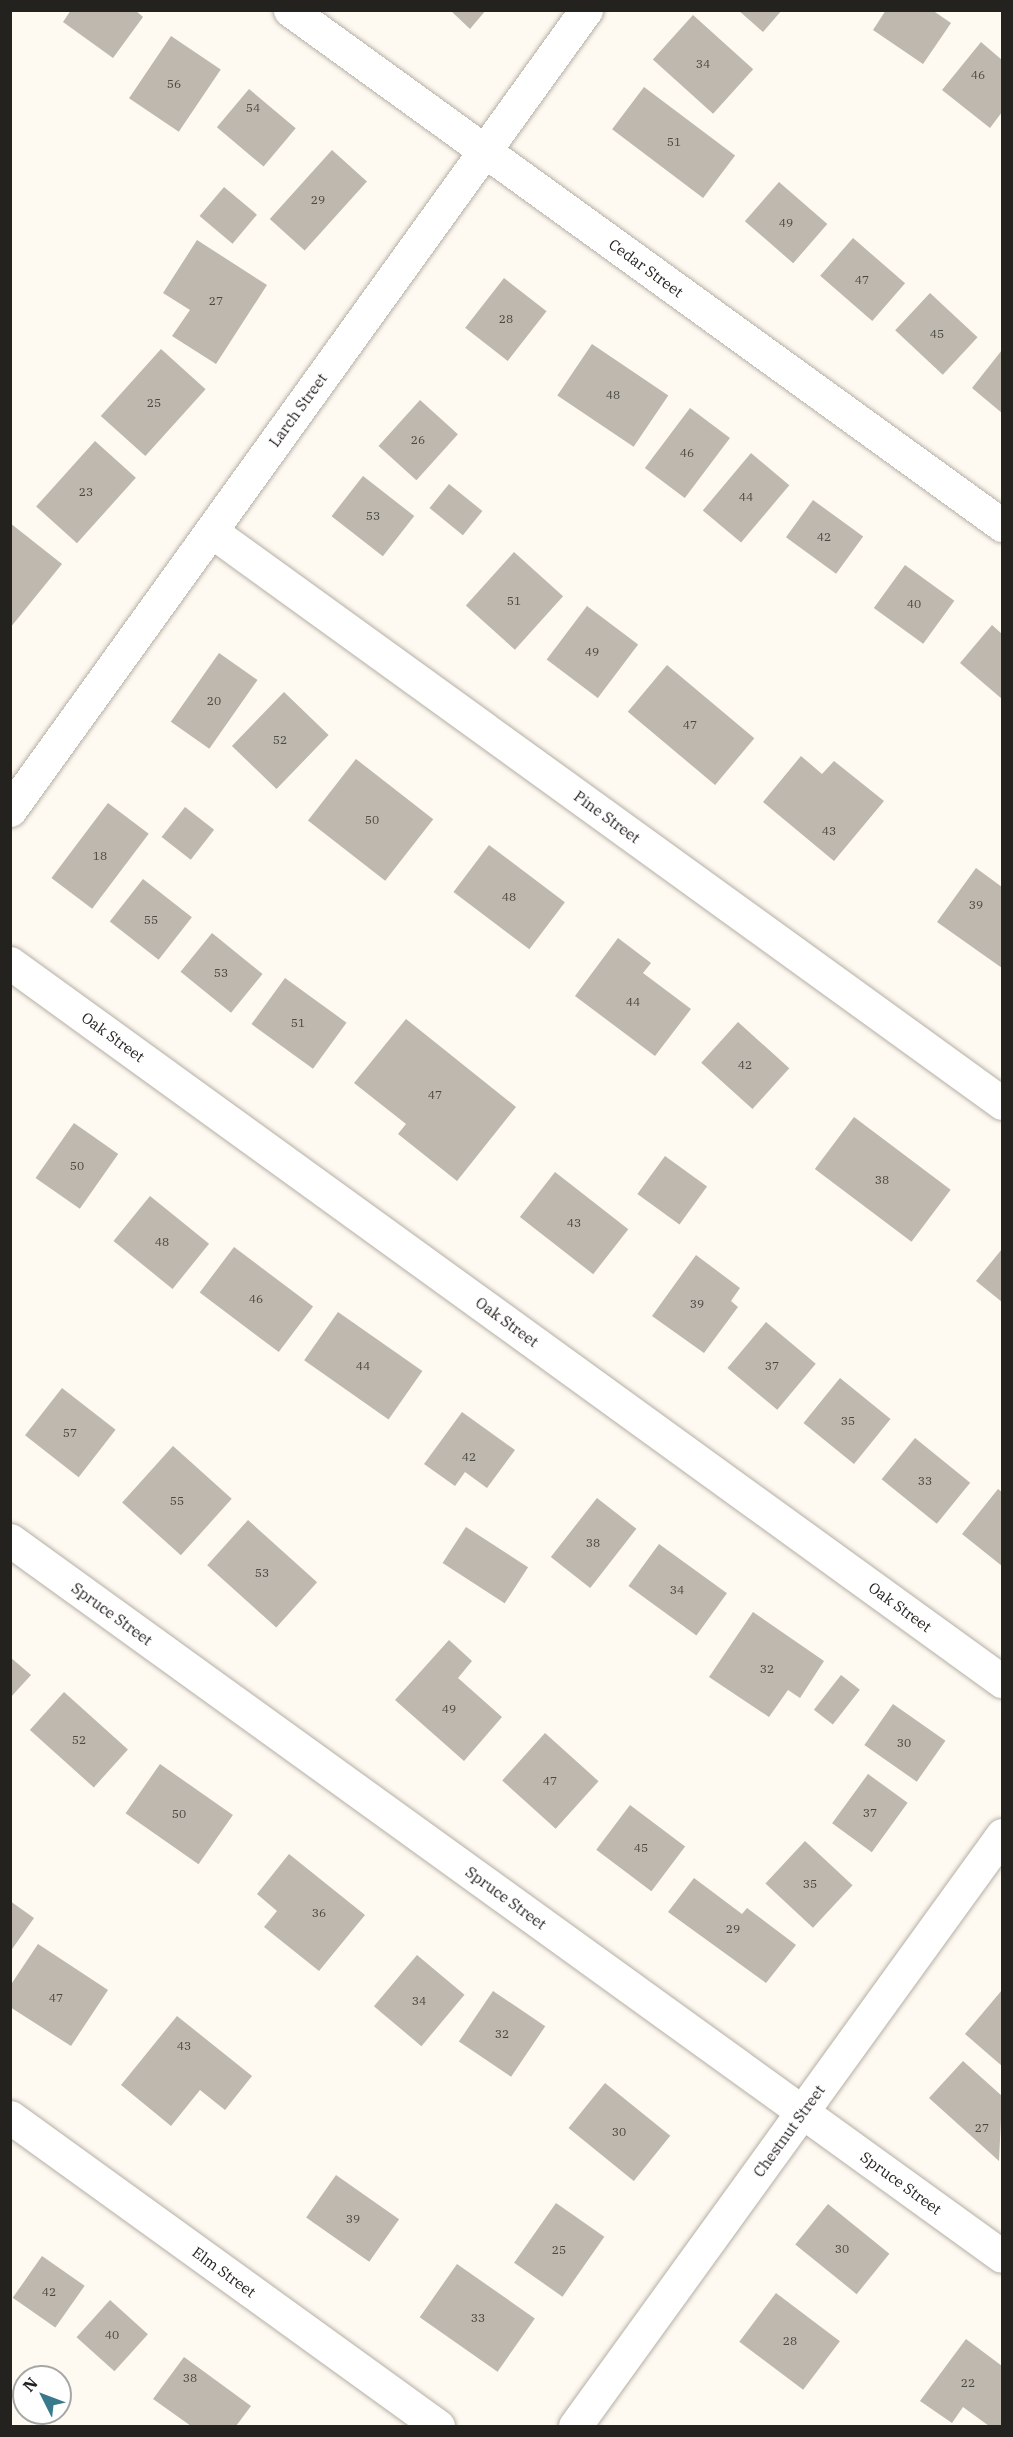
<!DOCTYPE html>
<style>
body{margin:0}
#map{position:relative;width:1013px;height:2437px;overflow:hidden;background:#fef9f1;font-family:"IBM Plex Serif",serif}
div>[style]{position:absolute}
.building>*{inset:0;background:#beb8ae;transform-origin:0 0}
.roads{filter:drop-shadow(0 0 2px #b5afa5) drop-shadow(0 0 2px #b5afa5)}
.street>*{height:33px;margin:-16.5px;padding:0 16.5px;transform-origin:16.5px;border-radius:16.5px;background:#fff}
span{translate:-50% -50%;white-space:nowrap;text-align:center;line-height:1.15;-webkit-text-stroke:4.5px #fff;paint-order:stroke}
.number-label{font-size:12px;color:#4a4842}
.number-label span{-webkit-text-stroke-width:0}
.street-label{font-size:15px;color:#24221e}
.frame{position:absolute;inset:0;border:12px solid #24221e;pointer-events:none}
.north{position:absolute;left:12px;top:2365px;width:60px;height:60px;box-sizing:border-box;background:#fff;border:2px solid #a7a7a5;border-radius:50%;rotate:312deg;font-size:16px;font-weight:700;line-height:24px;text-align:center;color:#24221e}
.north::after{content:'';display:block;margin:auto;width:21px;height:27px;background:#387a8b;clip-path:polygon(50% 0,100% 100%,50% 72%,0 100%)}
</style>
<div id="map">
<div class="building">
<i style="clip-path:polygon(71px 10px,135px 10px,143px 17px,113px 58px,63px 22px)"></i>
<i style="clip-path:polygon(450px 10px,486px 10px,470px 29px)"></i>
<i style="clip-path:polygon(738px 10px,782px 10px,763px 32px)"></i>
<i style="clip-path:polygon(886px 10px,932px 10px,951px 23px,923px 64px,873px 30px)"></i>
<i style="left:693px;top:15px;width:81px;height:60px;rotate:42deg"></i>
<i style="left:171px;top:36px;width:60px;height:75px;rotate:34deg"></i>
<i style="clip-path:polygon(981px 42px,1002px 60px,1002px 112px,990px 128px,942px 90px)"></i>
<i style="left:644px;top:87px;width:114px;height:53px;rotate:37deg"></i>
<i style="left:249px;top:89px;width:61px;height:50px;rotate:40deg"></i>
<i style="left:332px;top:150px;width:47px;height:93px;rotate:42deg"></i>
<i style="left:779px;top:182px;width:64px;height:52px;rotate:41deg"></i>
<i style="left:224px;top:187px;width:43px;height:38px;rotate:40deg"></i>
<i style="left:853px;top:238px;width:69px;height:50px;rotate:41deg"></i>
<i style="clip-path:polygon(197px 240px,267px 285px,216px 364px,172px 336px,190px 310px,163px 293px)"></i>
<i style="left:504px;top:278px;width:54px;height:63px;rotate:38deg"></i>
<i style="left:930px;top:293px;width:65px;height:51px;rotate:43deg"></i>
<i style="left:592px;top:344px;width:92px;height:62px;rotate:34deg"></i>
<i style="left:161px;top:349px;width:60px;height:90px;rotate:42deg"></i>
<i style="clip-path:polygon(1002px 350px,1002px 413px,972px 388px)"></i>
<i style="left:420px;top:400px;width:51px;height:62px;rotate:42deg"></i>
<i style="left:690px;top:408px;width:50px;height:75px;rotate:37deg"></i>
<i style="left:95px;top:441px;width:55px;height:88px;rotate:42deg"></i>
<i style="left:751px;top:453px;width:50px;height:75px;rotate:40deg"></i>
<i style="left:363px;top:476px;width:65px;height:51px;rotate:38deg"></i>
<i style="left:449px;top:484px;width:43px;height:31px;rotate:39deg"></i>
<i style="left:813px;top:500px;width:62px;height:46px;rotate:36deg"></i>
<i style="clip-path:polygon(10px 523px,62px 564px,10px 628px)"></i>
<i style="left:514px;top:552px;width:66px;height:72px;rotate:42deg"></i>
<i style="left:905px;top:565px;width:61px;height:53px;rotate:36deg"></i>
<i style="left:587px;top:606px;width:64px;height:67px;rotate:37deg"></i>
<i style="clip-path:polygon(992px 625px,1002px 634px,1002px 699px,960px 663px)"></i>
<i style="left:219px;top:653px;width:47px;height:84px;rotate:35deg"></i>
<i style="left:667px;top:665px;width:114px;height:61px;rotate:40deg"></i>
<i style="left:284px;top:692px;width:62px;height:75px;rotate:44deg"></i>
<i style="clip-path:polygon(801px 756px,822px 774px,834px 761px,884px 801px,834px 861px,763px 802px)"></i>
<i style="left:356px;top:759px;width:98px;height:78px;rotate:38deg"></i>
<i style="left:108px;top:803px;width:51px;height:94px;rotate:37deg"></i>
<i style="left:185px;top:807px;width:37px;height:38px;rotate:38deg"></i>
<i style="left:489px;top:845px;width:95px;height:59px;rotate:37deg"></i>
<i style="clip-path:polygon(976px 868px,1002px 887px,1002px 968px,937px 922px)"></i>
<i style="left:143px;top:879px;width:62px;height:54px;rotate:38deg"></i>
<i style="left:212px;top:933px;width:65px;height:50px;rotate:39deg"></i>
<i style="clip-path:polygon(618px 938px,651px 963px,643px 973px,691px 1009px,655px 1056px,575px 996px)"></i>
<i style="left:285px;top:978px;width:76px;height:57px;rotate:36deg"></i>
<i style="clip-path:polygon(406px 1019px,516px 1107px,457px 1181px,398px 1134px,406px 1124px,354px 1083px)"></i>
<i style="left:738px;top:1022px;width:69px;height:55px;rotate:42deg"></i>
<i style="left:854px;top:1117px;width:121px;height:65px;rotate:37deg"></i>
<i style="left:74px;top:1123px;width:54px;height:67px;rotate:35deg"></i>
<i style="left:665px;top:1156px;width:52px;height:47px;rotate:36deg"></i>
<i style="left:555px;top:1172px;width:93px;height:57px;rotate:38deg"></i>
<i style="left:150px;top:1196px;width:76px;height:58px;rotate:39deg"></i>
<i style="left:234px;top:1247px;width:99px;height:57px;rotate:37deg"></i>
<i style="clip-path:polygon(1002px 1249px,1002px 1302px,976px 1281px)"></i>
<i style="clip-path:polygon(696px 1255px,740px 1288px,731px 1301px,738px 1307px,704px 1353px,652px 1316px)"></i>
<i style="left:338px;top:1312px;width:103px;height:59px;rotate:35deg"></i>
<i style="left:766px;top:1322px;width:65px;height:60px;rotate:40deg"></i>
<i style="left:840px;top:1378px;width:65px;height:58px;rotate:39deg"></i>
<i style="left:62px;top:1388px;width:68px;height:60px;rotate:38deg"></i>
<i style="clip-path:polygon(462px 1412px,515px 1450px,487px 1488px,465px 1472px,455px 1486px,424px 1464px)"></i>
<i style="left:915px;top:1438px;width:71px;height:53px;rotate:39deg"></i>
<i style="left:173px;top:1446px;width:79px;height:76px;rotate:42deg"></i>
<i style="clip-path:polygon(998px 1489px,1002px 1492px,1002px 1566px,962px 1534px)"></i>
<i style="left:597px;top:1498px;width:50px;height:75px;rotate:38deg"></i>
<i style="left:248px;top:1520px;width:93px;height:61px;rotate:42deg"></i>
<i style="left:466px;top:1527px;width:74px;height:43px;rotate:33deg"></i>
<i style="left:659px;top:1544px;width:84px;height:52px;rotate:36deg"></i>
<i style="clip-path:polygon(753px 1612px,824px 1661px,800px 1698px,788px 1690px,769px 1717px,709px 1677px)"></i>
<i style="clip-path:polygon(449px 1640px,472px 1661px,458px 1678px,502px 1717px,464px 1761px,395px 1700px)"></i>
<i style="clip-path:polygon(10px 1657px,31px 1675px,10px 1698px)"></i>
<i style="left:841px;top:1675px;width:24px;height:44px;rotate:38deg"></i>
<i style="left:64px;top:1692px;width:86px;height:51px;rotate:42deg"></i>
<i style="left:893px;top:1704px;width:64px;height:50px;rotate:35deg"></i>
<i style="left:545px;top:1733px;width:72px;height:64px;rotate:42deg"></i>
<i style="left:160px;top:1764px;width:89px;height:60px;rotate:35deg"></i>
<i style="left:868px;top:1774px;width:49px;height:61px;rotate:36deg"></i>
<i style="left:630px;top:1805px;width:69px;height:56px;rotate:37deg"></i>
<i style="left:805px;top:1841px;width:65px;height:58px;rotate:43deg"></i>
<i style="clip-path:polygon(289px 1854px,365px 1915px,319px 1971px,264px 1927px,277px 1911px,257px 1894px)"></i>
<i style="clip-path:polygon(694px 1878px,742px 1914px,747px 1908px,796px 1945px,766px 1983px,668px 1912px)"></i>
<i style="clip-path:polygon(10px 1901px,34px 1918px,10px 1952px)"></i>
<i style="clip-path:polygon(38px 1944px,108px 1990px,71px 2046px,10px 2007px,10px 1986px)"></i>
<i style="left:417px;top:1955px;width:62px;height:67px;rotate:40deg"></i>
<i style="clip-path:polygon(1002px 1990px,1002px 2066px,965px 2034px)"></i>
<i style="left:493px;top:1991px;width:63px;height:61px;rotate:34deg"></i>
<i style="clip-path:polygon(177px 2016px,252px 2076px,225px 2110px,200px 2090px,171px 2126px,121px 2085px)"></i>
<i style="clip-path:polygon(963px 2061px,1002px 2096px,999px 2161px,929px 2098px)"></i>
<i style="left:605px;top:2083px;width:84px;height:58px;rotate:39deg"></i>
<i style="left:336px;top:2175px;width:77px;height:52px;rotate:35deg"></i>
<i style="left:556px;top:2203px;width:59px;height:73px;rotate:35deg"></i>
<i style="left:828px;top:2204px;width:79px;height:52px;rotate:39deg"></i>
<i style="left:42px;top:2256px;width:52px;height:51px;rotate:35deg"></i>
<i style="left:457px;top:2264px;width:95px;height:65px;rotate:35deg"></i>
<i style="left:776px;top:2293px;width:80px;height:61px;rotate:37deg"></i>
<i style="left:110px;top:2300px;width:51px;height:50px;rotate:42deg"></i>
<i style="clip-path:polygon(966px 2339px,1002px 2366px,1002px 2426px,989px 2426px,963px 2407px,952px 2423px,920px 2401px)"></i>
<i style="clip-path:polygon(184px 2357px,251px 2406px,236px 2426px,191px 2426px,153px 2399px)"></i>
</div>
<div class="roads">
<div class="street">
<i style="left:290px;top:10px;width:879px;rotate:35.88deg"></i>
<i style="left:211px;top:531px;width:976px;rotate:35.87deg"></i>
<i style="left:10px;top:810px;width:986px;rotate:-54.25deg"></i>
<i style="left:10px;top:963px;width:1225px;rotate:35.9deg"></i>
<i style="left:10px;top:1540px;width:1223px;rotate:35.82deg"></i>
<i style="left:10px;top:2117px;width:528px;rotate:35.83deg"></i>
<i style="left:575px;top:2426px;width:729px;rotate:-54.15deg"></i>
</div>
</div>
<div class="number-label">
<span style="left:703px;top:64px">34</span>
<span style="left:978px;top:75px">46</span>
<span style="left:174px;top:84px">56</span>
<span style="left:253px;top:108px">54</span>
<span style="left:674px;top:142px">51</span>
<span style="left:318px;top:200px">29</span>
<span style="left:786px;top:223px">49</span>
<span style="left:862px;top:280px">47</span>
<span style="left:216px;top:301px">27</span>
<span style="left:506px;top:319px">28</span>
<span style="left:937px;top:334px">45</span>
<span style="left:613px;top:395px">48</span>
<span style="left:154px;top:403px">25</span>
<span style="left:418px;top:440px">26</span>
<span style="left:687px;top:453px">46</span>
<span style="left:86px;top:492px">23</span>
<span style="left:746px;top:497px">44</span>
<span style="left:373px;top:516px">53</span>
<span style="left:824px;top:537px">42</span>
<span style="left:514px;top:601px">51</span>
<span style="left:914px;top:604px">40</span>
<span style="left:592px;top:652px">49</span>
<span style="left:214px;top:701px">20</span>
<span style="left:690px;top:725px">47</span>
<span style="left:280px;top:740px">52</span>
<span style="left:372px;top:820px">50</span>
<span style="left:829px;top:831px">43</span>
<span style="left:100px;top:856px">18</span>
<span style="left:509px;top:897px">48</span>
<span style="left:976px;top:905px">39</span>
<span style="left:151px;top:920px">55</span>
<span style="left:221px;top:973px">53</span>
<span style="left:633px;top:1002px">44</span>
<span style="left:298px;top:1023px">51</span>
<span style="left:745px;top:1065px">42</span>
<span style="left:435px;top:1095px">47</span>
<span style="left:77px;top:1166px">50</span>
<span style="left:882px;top:1180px">38</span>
<span style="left:574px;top:1223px">43</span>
<span style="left:162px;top:1242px">48</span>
<span style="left:256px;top:1299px">46</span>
<span style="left:697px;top:1304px">39</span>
<span style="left:363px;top:1366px">44</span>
<span style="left:772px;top:1366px">37</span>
<span style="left:848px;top:1421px">35</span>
<span style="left:70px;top:1433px">57</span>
<span style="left:469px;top:1457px">42</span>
<span style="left:925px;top:1481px">33</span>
<span style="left:177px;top:1501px">55</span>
<span style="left:593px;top:1543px">38</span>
<span style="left:262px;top:1573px">53</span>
<span style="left:677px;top:1590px">34</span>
<span style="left:767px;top:1669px">32</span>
<span style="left:449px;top:1709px">49</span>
<span style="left:79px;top:1740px">52</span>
<span style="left:904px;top:1743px">30</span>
<span style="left:550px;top:1781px">47</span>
<span style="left:870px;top:1813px">37</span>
<span style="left:179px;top:1814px">50</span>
<span style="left:641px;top:1848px">45</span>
<span style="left:810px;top:1884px">35</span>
<span style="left:319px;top:1913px">36</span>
<span style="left:733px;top:1929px">29</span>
<span style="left:56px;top:1998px">47</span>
<span style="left:419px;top:2001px">34</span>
<span style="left:502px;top:2034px">32</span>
<span style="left:184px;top:2046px">43</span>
<span style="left:982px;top:2128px">27</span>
<span style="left:619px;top:2132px">30</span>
<span style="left:353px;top:2219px">39</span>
<span style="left:842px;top:2249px">30</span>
<span style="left:559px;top:2250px">25</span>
<span style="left:49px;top:2292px">42</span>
<span style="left:478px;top:2318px">33</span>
<span style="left:112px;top:2335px">40</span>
<span style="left:790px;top:2341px">28</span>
<span style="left:190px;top:2378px">38</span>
<span style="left:968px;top:2383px">22</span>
</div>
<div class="street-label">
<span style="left:646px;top:268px;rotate:36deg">Cedar Street</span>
<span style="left:298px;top:410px;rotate:-54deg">Larch Street</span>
<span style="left:607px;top:817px;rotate:36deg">Pine Street</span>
<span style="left:113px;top:1037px;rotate:36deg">Oak Street</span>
<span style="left:507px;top:1322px;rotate:36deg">Oak Street</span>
<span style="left:900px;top:1607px;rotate:36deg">Oak Street</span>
<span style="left:112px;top:1614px;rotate:36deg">Spruce Street</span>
<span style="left:506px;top:1898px;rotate:36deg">Spruce Street</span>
<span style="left:789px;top:2131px;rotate:-54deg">Chestnut Street</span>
<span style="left:901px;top:2183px;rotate:36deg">Spruce Street</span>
<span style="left:224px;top:2272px;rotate:36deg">Elm Street</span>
</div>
<div class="frame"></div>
<div class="north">N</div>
</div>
